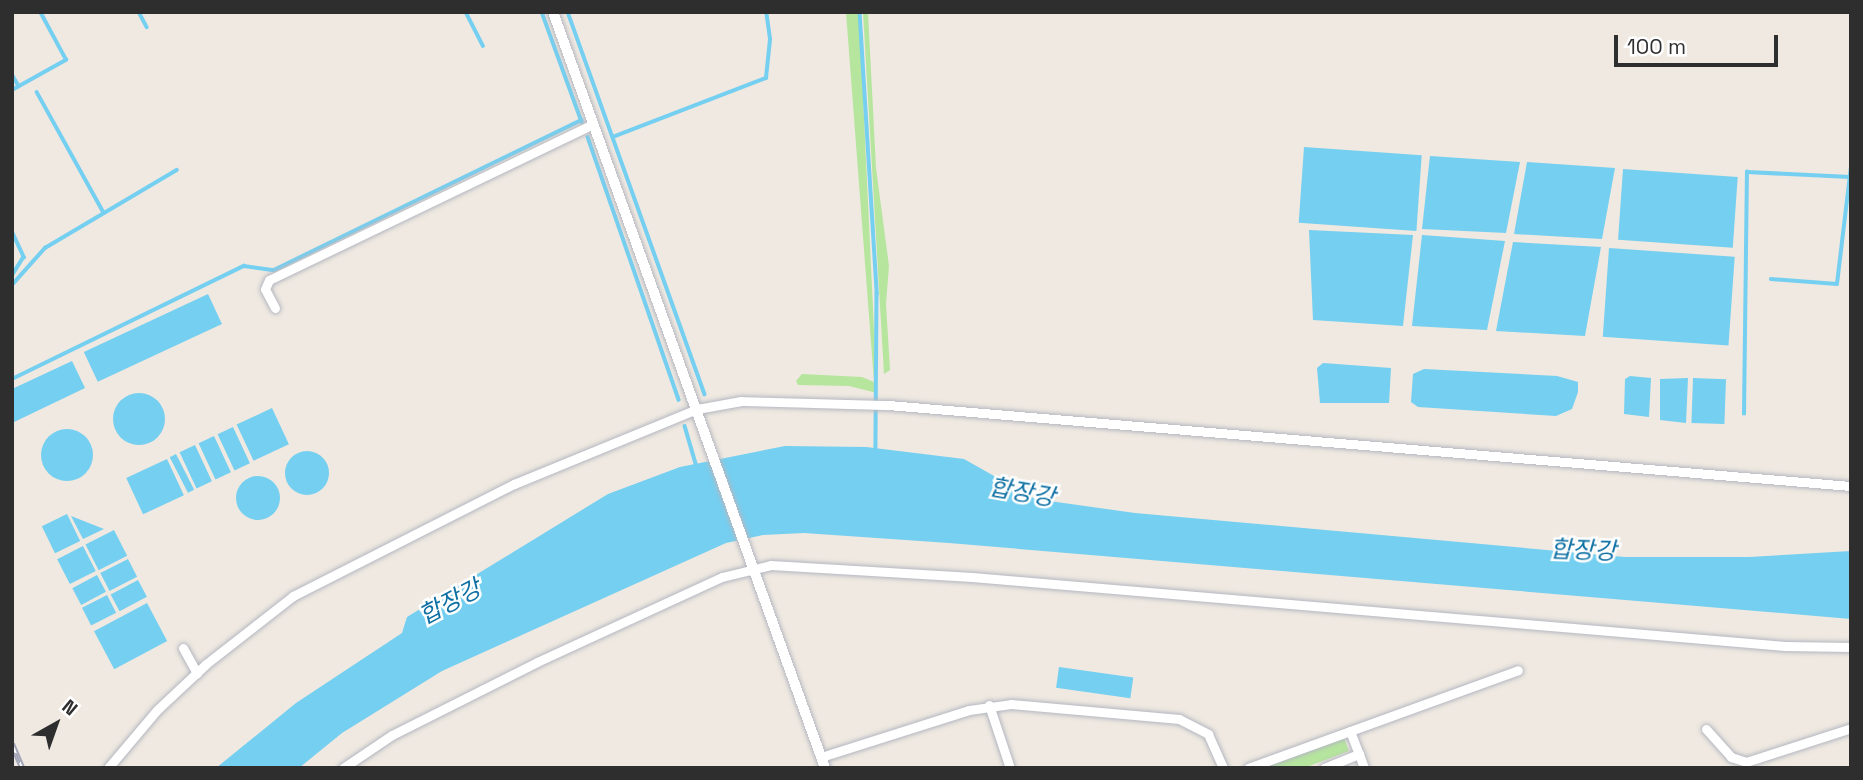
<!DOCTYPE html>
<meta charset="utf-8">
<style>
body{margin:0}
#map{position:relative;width:1863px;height:780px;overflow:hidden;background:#efe9e1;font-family:"Space Grotesk","Noto Sans KR",sans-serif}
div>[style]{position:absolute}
.green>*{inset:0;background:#b6e59e}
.water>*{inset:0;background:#75cff0;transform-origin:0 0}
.round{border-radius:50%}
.stream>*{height:3.5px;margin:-1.75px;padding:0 1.75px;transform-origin:1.75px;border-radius:1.75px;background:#75cff0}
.roads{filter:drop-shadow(0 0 2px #b4b7c1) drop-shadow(0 0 2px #b4b7c1)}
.minor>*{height:9px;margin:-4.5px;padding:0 4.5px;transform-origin:4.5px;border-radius:4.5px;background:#fff}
.tertiary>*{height:10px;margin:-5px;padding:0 5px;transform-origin:5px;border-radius:5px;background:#fff}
.rail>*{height:6px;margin-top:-3px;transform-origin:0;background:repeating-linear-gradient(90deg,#fff 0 10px,#a3a6b8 0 20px);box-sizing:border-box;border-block:2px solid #a3a6b8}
span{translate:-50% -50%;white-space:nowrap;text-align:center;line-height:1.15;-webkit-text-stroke:5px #fff;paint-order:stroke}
.water-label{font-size:24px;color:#0d6fa3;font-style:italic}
.frame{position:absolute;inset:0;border:14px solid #2e2e2e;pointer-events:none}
.north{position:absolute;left:21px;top:689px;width:70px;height:70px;-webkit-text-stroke:5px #fff;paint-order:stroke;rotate:40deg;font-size:19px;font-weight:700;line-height:28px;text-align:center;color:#2e2e2e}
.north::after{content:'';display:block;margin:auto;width:24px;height:32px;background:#2e2e2e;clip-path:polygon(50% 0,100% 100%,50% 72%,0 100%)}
.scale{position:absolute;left:1614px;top:35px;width:164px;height:32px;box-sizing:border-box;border:4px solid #2e2e2e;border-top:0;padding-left:9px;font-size:21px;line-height:24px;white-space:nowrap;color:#2e2e2e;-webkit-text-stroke:5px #fff;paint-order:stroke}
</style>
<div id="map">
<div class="green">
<i style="clip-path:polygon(846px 12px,859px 12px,877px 393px,849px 386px,798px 385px,796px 381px,802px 374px,862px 377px,874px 382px)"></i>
<i style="clip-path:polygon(863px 12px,868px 12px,876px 168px,889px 266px,886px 304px,890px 370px,884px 374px)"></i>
<i style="clip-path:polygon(1344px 738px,1349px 751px,1304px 768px,1265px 768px)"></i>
</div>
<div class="water">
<i style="left:1304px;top:147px;width:118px;height:76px;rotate:4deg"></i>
<i style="clip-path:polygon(1430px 156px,1520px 162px,1506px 233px,1422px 229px)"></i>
<i style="clip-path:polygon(1527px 162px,1615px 168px,1602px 239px,1514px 234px)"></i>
<i style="left:1623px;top:169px;width:115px;height:71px;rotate:4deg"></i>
<i style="clip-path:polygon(1309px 230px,1413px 235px,1403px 326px,1313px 320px)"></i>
<i style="clip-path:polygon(1422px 235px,1505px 241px,1487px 330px,1412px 326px)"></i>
<i style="clip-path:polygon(1513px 242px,1601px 247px,1585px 336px,1496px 331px)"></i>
<i style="left:1609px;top:248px;width:126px;height:89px;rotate:4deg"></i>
<i style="left:208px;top:294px;width:33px;height:137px;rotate:65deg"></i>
<i style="clip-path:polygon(72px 361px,85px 388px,12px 423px,12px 389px)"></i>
<i style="clip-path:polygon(1323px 363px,1391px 368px,1389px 403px,1320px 403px,1317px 368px)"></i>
<i style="clip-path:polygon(1424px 369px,1557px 376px,1578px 382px,1578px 392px,1572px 409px,1556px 416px,1418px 407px,1411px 402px,1413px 374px)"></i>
<i style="clip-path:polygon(1630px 376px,1651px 378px,1649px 417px,1624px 414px,1625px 379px)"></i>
<i style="clip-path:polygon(1688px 378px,1686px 423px,1660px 420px,1660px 379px)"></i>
<i style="left:1693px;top:378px;width:33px;height:45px;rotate:2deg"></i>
<i class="round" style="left:113px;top:393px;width:52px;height:52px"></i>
<i style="left:272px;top:408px;width:40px;height:39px;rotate:65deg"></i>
<i style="left:233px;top:427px;width:40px;height:17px;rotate:65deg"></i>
<i class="round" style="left:41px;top:429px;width:52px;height:52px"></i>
<i style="left:214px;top:436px;width:40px;height:17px;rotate:65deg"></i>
<i style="left:195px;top:445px;width:40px;height:17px;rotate:65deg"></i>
<i style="clip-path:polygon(785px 446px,866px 447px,964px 459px,1035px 499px,1135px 513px,1625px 557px,1749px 557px,1851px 551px,1851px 619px,949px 543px,804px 533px,763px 535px,726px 543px,442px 671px,342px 733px,299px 768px,216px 768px,296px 703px,402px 633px,407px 617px,608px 494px,680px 467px)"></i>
<i class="round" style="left:285px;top:451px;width:44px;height:44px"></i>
<i style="left:176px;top:454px;width:40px;height:7px;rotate:63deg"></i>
<i style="left:167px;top:459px;width:40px;height:45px;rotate:65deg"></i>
<i class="round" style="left:236px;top:476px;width:44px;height:44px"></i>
<i style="left:67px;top:514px;width:30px;height:28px;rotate:64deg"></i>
<i style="clip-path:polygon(71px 516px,104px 529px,83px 539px)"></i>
<i style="left:114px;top:530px;width:29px;height:32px;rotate:63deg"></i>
<i style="left:83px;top:546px;width:28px;height:29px;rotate:63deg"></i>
<i style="left:128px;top:559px;width:20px;height:31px;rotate:63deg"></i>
<i style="left:97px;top:575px;width:19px;height:28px;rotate:62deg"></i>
<i style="left:138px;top:580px;width:19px;height:31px;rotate:62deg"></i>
<i style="left:107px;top:595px;width:20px;height:28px;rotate:63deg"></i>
<i style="left:147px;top:603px;width:43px;height:60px;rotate:62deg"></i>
<i style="left:1059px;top:667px;width:75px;height:21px;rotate:8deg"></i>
</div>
<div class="stream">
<i style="left:139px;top:12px;width:17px;rotate:62deg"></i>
<i style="left:466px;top:12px;width:38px;rotate:63deg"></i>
<i style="left:542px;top:12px;width:117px;rotate:70deg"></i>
<i style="left:568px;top:12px;width:406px;rotate:70.3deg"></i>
<i style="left:860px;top:12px;width:282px;rotate:86.5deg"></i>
<i style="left:877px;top:293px;width:158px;rotate:90.4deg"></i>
<i style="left:12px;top:74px;width:14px;rotate:60deg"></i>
<i style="left:12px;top:90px;width:62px;rotate:-29.1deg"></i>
<i style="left:66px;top:60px;width:55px;rotate:-118.4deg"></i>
<i style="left:37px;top:92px;width:138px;rotate:61deg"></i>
<i style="left:588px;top:137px;width:278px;rotate:70.9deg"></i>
<i style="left:613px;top:137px;width:164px;rotate:-21.1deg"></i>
<i style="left:766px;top:78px;width:39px;rotate:-84deg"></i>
<i style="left:770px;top:39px;width:27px;rotate:-98deg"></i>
<i style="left:12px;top:231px;width:29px;rotate:65deg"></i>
<i style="left:24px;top:257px;width:22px;rotate:122deg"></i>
<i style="left:1771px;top:279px;width:66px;rotate:4.3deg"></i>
<i style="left:1837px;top:284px;width:119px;rotate:-83.2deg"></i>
<i style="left:12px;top:285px;width:50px;rotate:-48.3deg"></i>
<i style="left:45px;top:248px;width:153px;rotate:-30.6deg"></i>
<i style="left:12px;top:379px;width:258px;rotate:-26deg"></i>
<i style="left:244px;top:266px;width:30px;rotate:8deg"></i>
<i style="left:274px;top:270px;width:342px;rotate:-26deg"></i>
<i style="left:1744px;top:414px;width:242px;rotate:-89.3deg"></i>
<i style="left:1747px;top:172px;width:103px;rotate:2.8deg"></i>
<i style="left:685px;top:426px;width:43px;rotate:73.7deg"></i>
</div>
<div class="roads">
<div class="minor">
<i style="left:275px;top:308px;width:21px;rotate:-118deg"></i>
<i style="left:265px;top:289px;width:10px;rotate:-66deg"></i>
<i style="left:269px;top:280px;width:360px;rotate:-25.7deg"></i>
<i style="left:183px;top:648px;width:29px;rotate:61deg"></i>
<i style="left:989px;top:705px;width:66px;rotate:71.6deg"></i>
<i style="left:1706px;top:729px;width:38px;rotate:48deg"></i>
<i style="left:1731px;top:757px;width:16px;rotate:18deg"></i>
<i style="left:1746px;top:762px;width:110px;rotate:-17.9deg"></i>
<i style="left:1350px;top:731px;width:25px;rotate:69deg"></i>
<i style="left:821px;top:757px;width:155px;rotate:-17.6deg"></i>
<i style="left:969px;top:710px;width:42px;rotate:-8.1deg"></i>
<i style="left:1011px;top:704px;width:169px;rotate:5.1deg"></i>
<i style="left:1179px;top:719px;width:33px;rotate:27deg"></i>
<i style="left:1208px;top:734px;width:37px;rotate:66deg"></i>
<i style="left:108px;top:768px;width:76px;rotate:-49.8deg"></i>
<i style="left:157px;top:710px;width:67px;rotate:-43.2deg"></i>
<i style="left:206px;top:664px;width:110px;rotate:-38deg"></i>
<i style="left:293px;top:596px;width:248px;rotate:-26.9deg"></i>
<i style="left:514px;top:484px;width:198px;rotate:-22.3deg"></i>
<i style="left:697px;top:409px;width:45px;rotate:-10.3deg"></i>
<i style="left:741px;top:401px;width:147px;rotate:1.6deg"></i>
<i style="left:888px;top:405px;width:966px;rotate:4.81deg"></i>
<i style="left:343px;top:768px;width:59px;rotate:-34deg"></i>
<i style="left:392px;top:735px;width:162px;rotate:-26.7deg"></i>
<i style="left:537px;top:662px;width:204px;rotate:-24.7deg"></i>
<i style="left:722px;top:577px;width:50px;rotate:-13.8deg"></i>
<i style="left:771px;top:565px;width:201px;rotate:3.4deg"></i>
<i style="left:972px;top:577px;width:816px;rotate:4.85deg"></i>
<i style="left:1785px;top:646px;width:66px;rotate:0.9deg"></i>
<i style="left:1248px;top:768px;width:287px;rotate:-19.9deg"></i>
<i style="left:1324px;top:768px;width:38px;rotate:-22deg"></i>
<i style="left:1359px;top:754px;width:15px;rotate:70deg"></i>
</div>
<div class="tertiary">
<i style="left:553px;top:12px;width:803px;rotate:70.21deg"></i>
</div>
</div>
<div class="rail">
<i style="left:12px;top:744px;width:26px;rotate:67deg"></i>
</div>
<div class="water-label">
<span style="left:1022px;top:492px;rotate:10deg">합장강</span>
<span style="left:1583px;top:550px;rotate:2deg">합장강</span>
<span style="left:450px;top:602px;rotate:-28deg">합장강</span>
</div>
<div class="frame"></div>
<div class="north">N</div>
<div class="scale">100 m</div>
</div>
